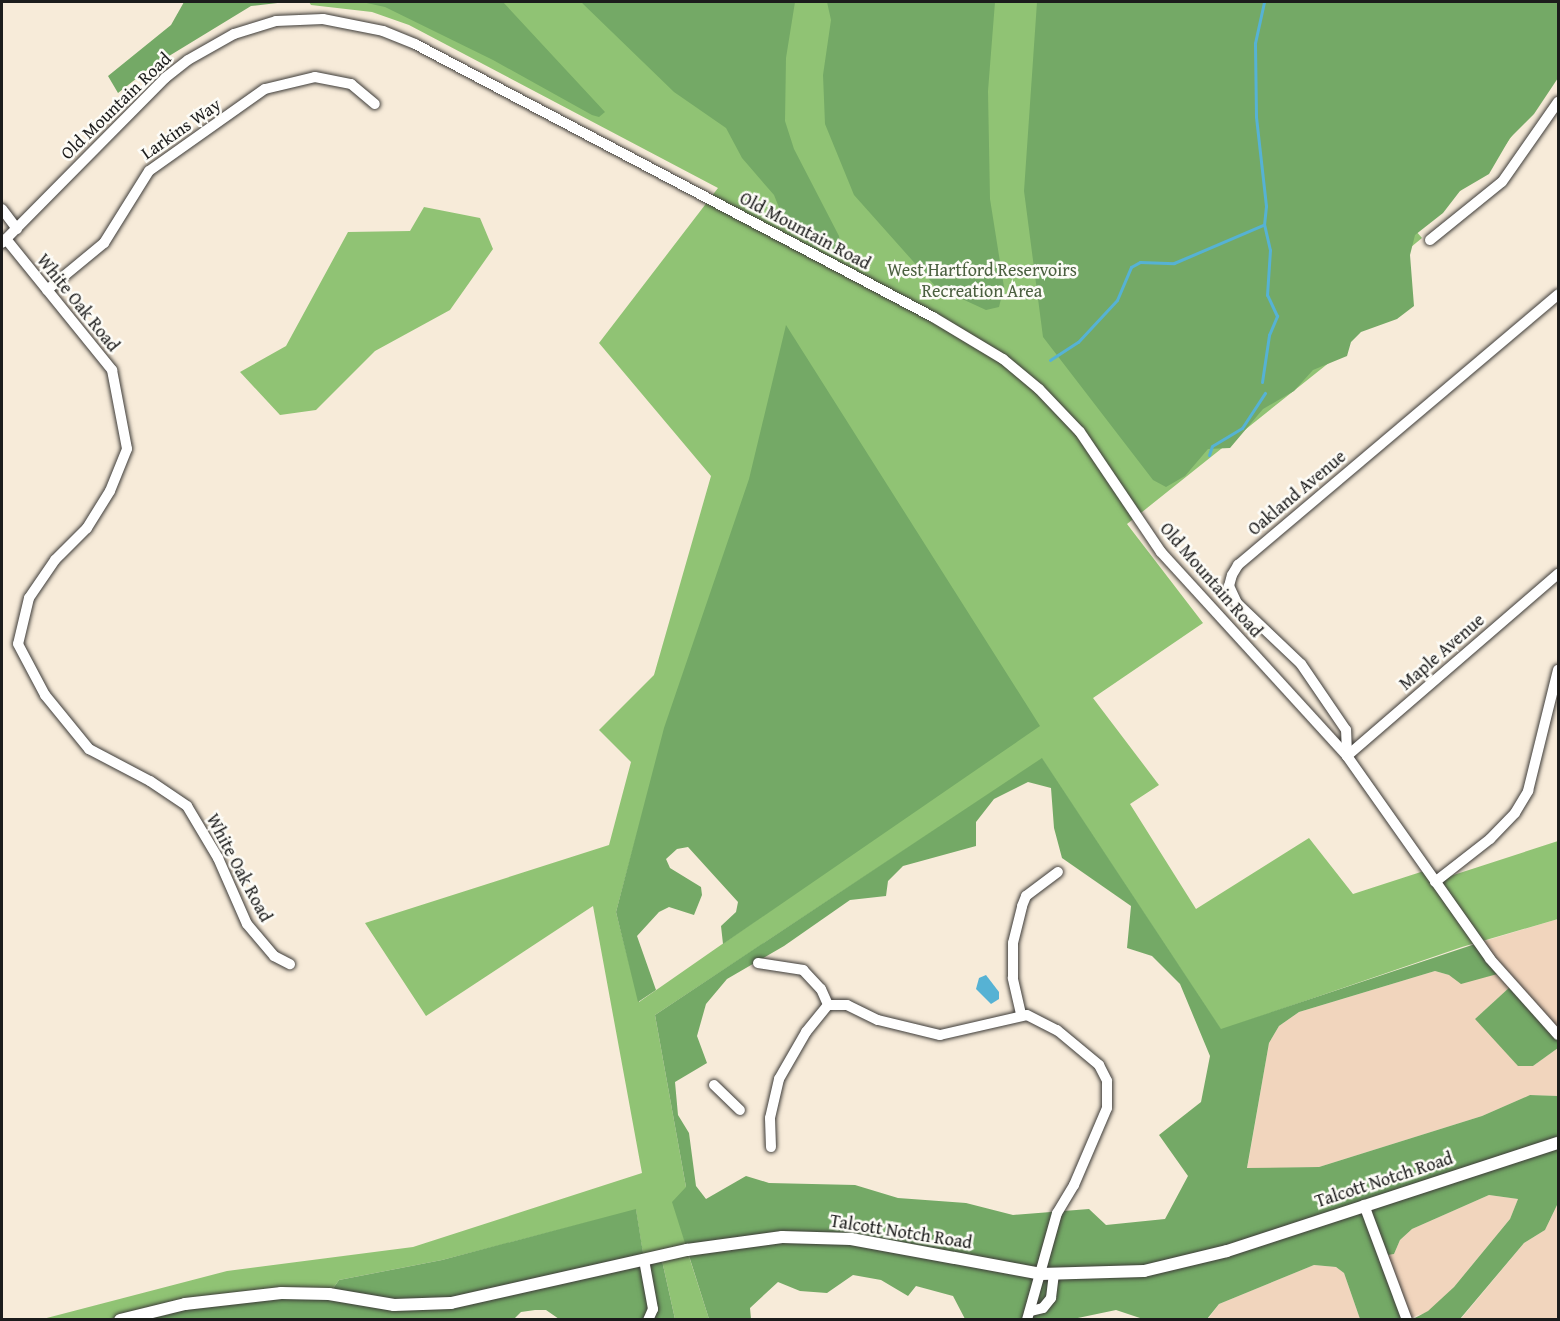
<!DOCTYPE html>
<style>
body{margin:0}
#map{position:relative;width:1560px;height:1321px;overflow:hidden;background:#f7ebd9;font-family:"Gentium Book Plus",serif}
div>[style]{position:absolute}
.built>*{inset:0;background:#f1d5bd}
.green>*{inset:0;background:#90c374}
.forest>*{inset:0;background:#74a966}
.water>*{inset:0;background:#56b2d4}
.stream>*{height:3px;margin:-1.5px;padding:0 1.5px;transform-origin:1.5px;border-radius:1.5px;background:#56b2d4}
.roads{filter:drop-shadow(0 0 2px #3d3b38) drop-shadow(0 0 2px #3d3b38)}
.minor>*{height:10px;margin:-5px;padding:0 5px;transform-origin:5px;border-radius:5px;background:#fff}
.tertiary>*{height:12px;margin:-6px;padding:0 6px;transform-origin:6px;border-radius:6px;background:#fff}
span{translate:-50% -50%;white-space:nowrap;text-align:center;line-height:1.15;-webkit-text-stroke:5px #fdfcf7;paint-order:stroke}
.street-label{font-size:18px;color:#1c1c1c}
.park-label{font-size:18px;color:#4a5f3f}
.frame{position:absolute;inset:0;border:3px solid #1c1c1c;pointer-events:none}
</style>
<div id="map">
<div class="built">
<i style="clip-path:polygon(1558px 919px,1558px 1035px,1511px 986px,1475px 1019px,1533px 1066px,1558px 1048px,1558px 1096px,1530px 1095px,1482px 1116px,1319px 1167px,1247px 1169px,1269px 1043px,1279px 1026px,1299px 1012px,1435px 971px,1449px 975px,1478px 943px)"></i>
<i style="clip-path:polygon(1489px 1195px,1518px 1199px,1510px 1219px,1454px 1287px,1428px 1312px,1407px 1319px,1380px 1255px,1394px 1254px,1400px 1240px,1412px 1229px)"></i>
<i style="clip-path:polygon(1558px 1203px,1558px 1319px,1460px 1320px,1524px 1243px,1545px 1230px)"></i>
<i style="clip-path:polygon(1314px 1265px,1336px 1267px,1344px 1273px,1360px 1319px,1207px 1320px,1219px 1304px)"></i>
</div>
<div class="green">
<i style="clip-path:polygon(evenodd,309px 2px,1558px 2px,1558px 71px,1494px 161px,1415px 230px,1422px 238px,1394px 261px,1340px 354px,1127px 524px,1203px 623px,1093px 698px,1159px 785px,1130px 804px,1196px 909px,1309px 838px,1353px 894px,1427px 870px,1435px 881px,1558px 841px,1558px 919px,1462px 947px,1221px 1030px,1042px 759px,655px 1015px,686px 1187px,687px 1250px,709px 1319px,675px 1319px,661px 1256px,644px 1260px,636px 1210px,442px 1260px,339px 1280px,329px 1294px,120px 1319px,39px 1320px,227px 1271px,413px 1247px,642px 1173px,593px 906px,426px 1016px,365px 923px,609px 845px,631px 762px,599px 730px,654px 675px,711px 476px,599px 343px,718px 188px,409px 25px,372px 12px,311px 5px,309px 2px,651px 782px,777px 906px,639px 1002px,616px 912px,651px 782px)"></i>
<i style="clip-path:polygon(424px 207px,480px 218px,493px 249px,450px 310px,375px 351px,316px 410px,280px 415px,240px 372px,286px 346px,348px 232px,410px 231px)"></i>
</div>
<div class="forest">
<i style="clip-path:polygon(184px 2px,286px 2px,251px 6px,151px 67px,118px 93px,108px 76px,171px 25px)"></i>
<i style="clip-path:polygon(362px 2px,503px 2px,605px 112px,599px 117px,592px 115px,493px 60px,385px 7px)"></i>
<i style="clip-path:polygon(581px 2px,795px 2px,786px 58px,785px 121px,794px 149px,839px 236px,842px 253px,788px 230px,774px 195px,742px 158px,726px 128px,674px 92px)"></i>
<i style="clip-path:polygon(827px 2px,995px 2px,988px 91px,990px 199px,1004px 287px,999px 307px,986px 310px,936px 287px,854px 195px,825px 124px,823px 75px,831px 20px)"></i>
<i style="clip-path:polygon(1037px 2px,1558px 2px,1558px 78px,1534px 114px,1510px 138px,1489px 174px,1460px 191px,1443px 213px,1415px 235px,1410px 255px,1414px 306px,1397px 319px,1361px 332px,1351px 342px,1347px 356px,1313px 370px,1294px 391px,1263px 409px,1230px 448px,1208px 449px,1185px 476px,1166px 487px,1153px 480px,1043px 337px,1024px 191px)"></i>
<i style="clip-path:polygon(786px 325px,1040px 726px,723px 944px,721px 926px,736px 912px,738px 902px,688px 847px,677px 849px,666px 859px,670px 868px,701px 887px,702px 895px,694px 915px,669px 907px,659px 912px,637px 936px,656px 990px,638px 1002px,616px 912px,664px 728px,749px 479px)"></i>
<i style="clip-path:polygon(evenodd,1042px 758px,1221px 1029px,1478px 943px,1501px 973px,1461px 984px,1449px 975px,1435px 971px,1299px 1012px,1279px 1026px,1269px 1043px,1247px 1168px,1319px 1167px,1482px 1116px,1530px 1095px,1558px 1096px,1558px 1203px,1545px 1230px,1524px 1243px,1460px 1319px,1413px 1319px,1428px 1311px,1454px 1287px,1510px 1219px,1518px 1199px,1489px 1195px,1412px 1229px,1400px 1240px,1394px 1254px,1381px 1256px,1407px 1319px,1360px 1319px,1344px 1273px,1336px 1267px,1314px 1265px,1219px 1304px,1207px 1319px,1143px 1319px,1116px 1310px,1073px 1319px,965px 1319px,953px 1296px,916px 1286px,908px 1296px,881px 1280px,853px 1275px,827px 1293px,800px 1291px,778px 1282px,750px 1308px,751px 1319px,709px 1319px,672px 1202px,686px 1187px,655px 1015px,1042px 758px,1028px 782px,1051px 788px,1054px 828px,1062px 858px,1131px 906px,1127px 948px,1152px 956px,1180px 984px,1210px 1056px,1201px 1102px,1159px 1135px,1188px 1176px,1165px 1219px,1106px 1225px,1089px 1209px,1013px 1215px,966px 1203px,898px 1198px,855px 1185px,769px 1183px,746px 1176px,706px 1199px,696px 1186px,689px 1133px,678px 1115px,675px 1082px,707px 1063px,697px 1036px,706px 1004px,727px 979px,784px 946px,850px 900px,886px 896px,888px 881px,903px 866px,976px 846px,976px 822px,994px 799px,1028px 782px)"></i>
<i style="clip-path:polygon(1511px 986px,1558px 1035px,1558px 1048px,1533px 1066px,1518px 1066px,1475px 1019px)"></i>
<i style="clip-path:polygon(636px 1209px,644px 1259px,661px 1256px,675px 1319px,559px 1319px,546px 1310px,535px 1310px,521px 1312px,513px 1320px,121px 1320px,185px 1304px,329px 1294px,339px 1280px,442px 1260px)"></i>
</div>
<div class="water">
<i style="clip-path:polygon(986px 975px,999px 992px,999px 999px,991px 1004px,976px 989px,979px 978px)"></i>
</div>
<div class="stream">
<i style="left:1050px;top:360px;width:33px;rotate:-33deg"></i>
<i style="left:1078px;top:342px;width:57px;rotate:-47.1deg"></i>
<i style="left:1117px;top:300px;width:36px;rotate:-67deg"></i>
<i style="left:1131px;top:267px;width:10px;rotate:-29deg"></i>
<i style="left:1140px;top:262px;width:34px;rotate:2deg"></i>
<i style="left:1174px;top:263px;width:97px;rotate:-23.1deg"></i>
<i style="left:1262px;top:382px;width:48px;rotate:-81.5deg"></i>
<i style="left:1269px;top:335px;width:21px;rotate:-67deg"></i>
<i style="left:1277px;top:316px;width:23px;rotate:-115deg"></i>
<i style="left:1267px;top:295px;width:45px;rotate:-86.2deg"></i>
<i style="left:1270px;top:250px;width:26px;rotate:-103deg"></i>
<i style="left:1264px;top:225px;width:19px;rotate:-84deg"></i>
<i style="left:1266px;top:206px;width:90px;rotate:-96.4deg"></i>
<i style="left:1256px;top:117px;width:74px;rotate:-90.8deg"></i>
<i style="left:1255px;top:43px;width:42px;rotate:-77.6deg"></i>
<i style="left:1209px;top:455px;width:9px;rotate:-72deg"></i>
<i style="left:1212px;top:446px;width:35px;rotate:-31deg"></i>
<i style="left:1242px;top:428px;width:42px;rotate:-56.7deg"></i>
</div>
<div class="roads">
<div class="minor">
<i style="left:2px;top:209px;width:25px;rotate:53deg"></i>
<i style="left:6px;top:239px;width:169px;rotate:51deg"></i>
<i style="left:112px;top:370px;width:80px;rotate:79.2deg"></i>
<i style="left:127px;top:449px;width:45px;rotate:112deg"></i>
<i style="left:110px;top:491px;width:44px;rotate:121.9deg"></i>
<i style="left:87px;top:528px;width:45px;rotate:135deg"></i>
<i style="left:55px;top:560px;width:46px;rotate:124.4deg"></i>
<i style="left:29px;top:598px;width:47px;rotate:103.4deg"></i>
<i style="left:18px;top:644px;width:58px;rotate:62.1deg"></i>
<i style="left:45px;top:695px;width:70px;rotate:50.8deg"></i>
<i style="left:89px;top:749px;width:69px;rotate:27.7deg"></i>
<i style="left:150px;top:781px;width:45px;rotate:34deg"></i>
<i style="left:187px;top:806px;width:61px;rotate:59.2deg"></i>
<i style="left:218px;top:858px;width:72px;rotate:66.3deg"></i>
<i style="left:247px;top:924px;width:42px;rotate:49.8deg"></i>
<i style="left:274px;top:956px;width:18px;rotate:27deg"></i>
<i style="left:1430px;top:240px;width:92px;rotate:-38.9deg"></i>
<i style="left:1502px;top:182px;width:98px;rotate:-55deg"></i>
<i style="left:2px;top:243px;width:232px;rotate:-45.3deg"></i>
<i style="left:165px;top:78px;width:29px;rotate:-38deg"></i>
<i style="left:188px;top:60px;width:53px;rotate:-29.5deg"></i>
<i style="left:234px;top:34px;width:44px;rotate:-17.2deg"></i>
<i style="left:276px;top:21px;width:47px;rotate:-2.4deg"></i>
<i style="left:323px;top:19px;width:61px;rotate:11.3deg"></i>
<i style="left:383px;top:31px;width:35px;rotate:22deg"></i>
<i style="left:415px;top:44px;width:586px;rotate:27.79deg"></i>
<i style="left:933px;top:317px;width:82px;rotate:31deg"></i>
<i style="left:1003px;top:359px;width:47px;rotate:39.8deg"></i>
<i style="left:1039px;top:389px;width:59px;rotate:46.4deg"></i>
<i style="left:1080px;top:432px;width:145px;rotate:56deg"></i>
<i style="left:1161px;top:552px;width:276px;rotate:47.6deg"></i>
<i style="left:1347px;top:756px;width:248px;rotate:54.8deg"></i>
<i style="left:1490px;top:959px;width:102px;rotate:48.2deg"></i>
<i style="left:47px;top:290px;width:74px;rotate:-39.5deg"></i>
<i style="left:104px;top:243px;width:85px;rotate:-58deg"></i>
<i style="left:149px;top:171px;width:142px;rotate:-35.3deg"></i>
<i style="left:265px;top:89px;width:51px;rotate:-13.5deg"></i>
<i style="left:315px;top:77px;width:37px;rotate:11deg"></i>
<i style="left:351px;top:84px;width:31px;rotate:40deg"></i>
<i style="left:1347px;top:756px;width:26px;rotate:-92deg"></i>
<i style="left:1346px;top:730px;width:80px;rotate:-124.3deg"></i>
<i style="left:1301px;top:664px;width:88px;rotate:-136.4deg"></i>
<i style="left:1237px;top:603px;width:19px;rotate:-115deg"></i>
<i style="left:1229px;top:586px;width:11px;rotate:-75deg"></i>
<i style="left:1232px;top:575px;width:12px;rotate:-59deg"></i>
<i style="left:1238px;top:565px;width:419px;rotate:-40.2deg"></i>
<i style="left:1347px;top:756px;width:279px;rotate:-40.8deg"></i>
<i style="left:1435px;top:882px;width:70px;rotate:-38deg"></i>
<i style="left:1490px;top:839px;width:36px;rotate:-46deg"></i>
<i style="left:1515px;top:813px;width:26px;rotate:-59deg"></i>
<i style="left:1528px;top:791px;width:125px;rotate:-76.1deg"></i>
<i style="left:758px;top:963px;width:46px;rotate:8.8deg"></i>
<i style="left:803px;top:970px;width:26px;rotate:47deg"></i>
<i style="left:821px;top:989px;width:17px;rotate:66deg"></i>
<i style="left:828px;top:1005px;width:19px"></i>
<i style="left:847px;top:1005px;width:34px;rotate:26deg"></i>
<i style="left:878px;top:1020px;width:64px;rotate:13.6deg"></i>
<i style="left:940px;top:1035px;width:89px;rotate:-12.9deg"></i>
<i style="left:1027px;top:1015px;width:34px;rotate:27deg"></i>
<i style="left:1057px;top:1030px;width:55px;rotate:39.8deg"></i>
<i style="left:1099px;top:1065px;width:18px;rotate:63deg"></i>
<i style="left:1107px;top:1081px;width:27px;rotate:90deg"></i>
<i style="left:1107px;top:1108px;width:84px;rotate:113.2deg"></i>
<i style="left:1074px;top:1185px;width:33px;rotate:121deg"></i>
<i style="left:1057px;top:1213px;width:111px;rotate:105.7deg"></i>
<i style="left:1021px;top:1014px;width:37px;rotate:-103deg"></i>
<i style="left:1013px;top:978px;width:35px;rotate:-90deg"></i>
<i style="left:1013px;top:943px;width:38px;rotate:-76deg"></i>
<i style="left:1022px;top:906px;width:11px;rotate:-68deg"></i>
<i style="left:1026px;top:896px;width:40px;rotate:-37deg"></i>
<i style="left:714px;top:1085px;width:36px;rotate:44deg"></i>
<i style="left:771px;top:1147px;width:29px;rotate:-92deg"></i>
<i style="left:770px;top:1118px;width:40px;rotate:-77deg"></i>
<i style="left:779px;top:1079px;width:54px;rotate:-60.1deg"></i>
<i style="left:806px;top:1032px;width:35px;rotate:-51deg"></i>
<i style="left:1364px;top:1205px;width:123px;rotate:69.5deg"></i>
<i style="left:644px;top:1260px;width:50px;rotate:79.6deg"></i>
<i style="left:653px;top:1309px;width:12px;rotate:114deg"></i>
<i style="left:1031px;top:1311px;width:12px;rotate:-14deg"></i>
<i style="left:1043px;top:1308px;width:13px;rotate:-51deg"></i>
<i style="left:1051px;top:1298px;width:24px;rotate:-83deg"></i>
</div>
<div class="tertiary">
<i style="left:120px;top:1320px;width:67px;rotate:-13.8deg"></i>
<i style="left:185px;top:1304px;width:97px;rotate:-6.5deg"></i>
<i style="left:281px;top:1293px;width:48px;rotate:1.2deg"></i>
<i style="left:329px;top:1294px;width:66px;rotate:9.6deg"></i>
<i style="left:394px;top:1305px;width:57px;rotate:-2deg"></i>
<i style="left:451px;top:1303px;width:242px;rotate:-12.7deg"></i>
<i style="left:687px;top:1250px;width:96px;rotate:-7.8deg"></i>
<i style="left:782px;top:1237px;width:69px;rotate:1.7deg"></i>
<i style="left:851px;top:1239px;width:193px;rotate:10.4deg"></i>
<i style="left:1041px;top:1274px;width:103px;rotate:-1.7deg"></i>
<i style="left:1144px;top:1271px;width:85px;rotate:-13.5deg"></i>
<i style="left:1227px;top:1251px;width:348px;rotate:-18.1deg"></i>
</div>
</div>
<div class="street-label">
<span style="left:116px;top:106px;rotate:-44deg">Old Mountain Road</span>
<span style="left:181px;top:129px;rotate:-35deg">Larkins Way</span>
<span style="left:805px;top:231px;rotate:28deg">Old Mountain Road</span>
<span style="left:78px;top:303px;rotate:51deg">White Oak Road</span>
<span style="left:1297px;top:493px;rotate:-40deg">Oakland Avenue</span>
<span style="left:1211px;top:580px;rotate:49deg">Old Mountain Road</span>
<span style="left:1442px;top:652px;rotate:-41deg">Maple Avenue</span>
<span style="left:239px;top:868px;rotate:62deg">White Oak Road</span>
<span style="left:1384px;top:1180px;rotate:-18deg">Talcott Notch Road</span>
<span style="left:901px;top:1232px;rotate:9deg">Talcott Notch Road</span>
</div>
<div class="park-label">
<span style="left:982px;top:281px">West Hartford Reservoirs<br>Recreation Area</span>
</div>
<div class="frame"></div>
</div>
